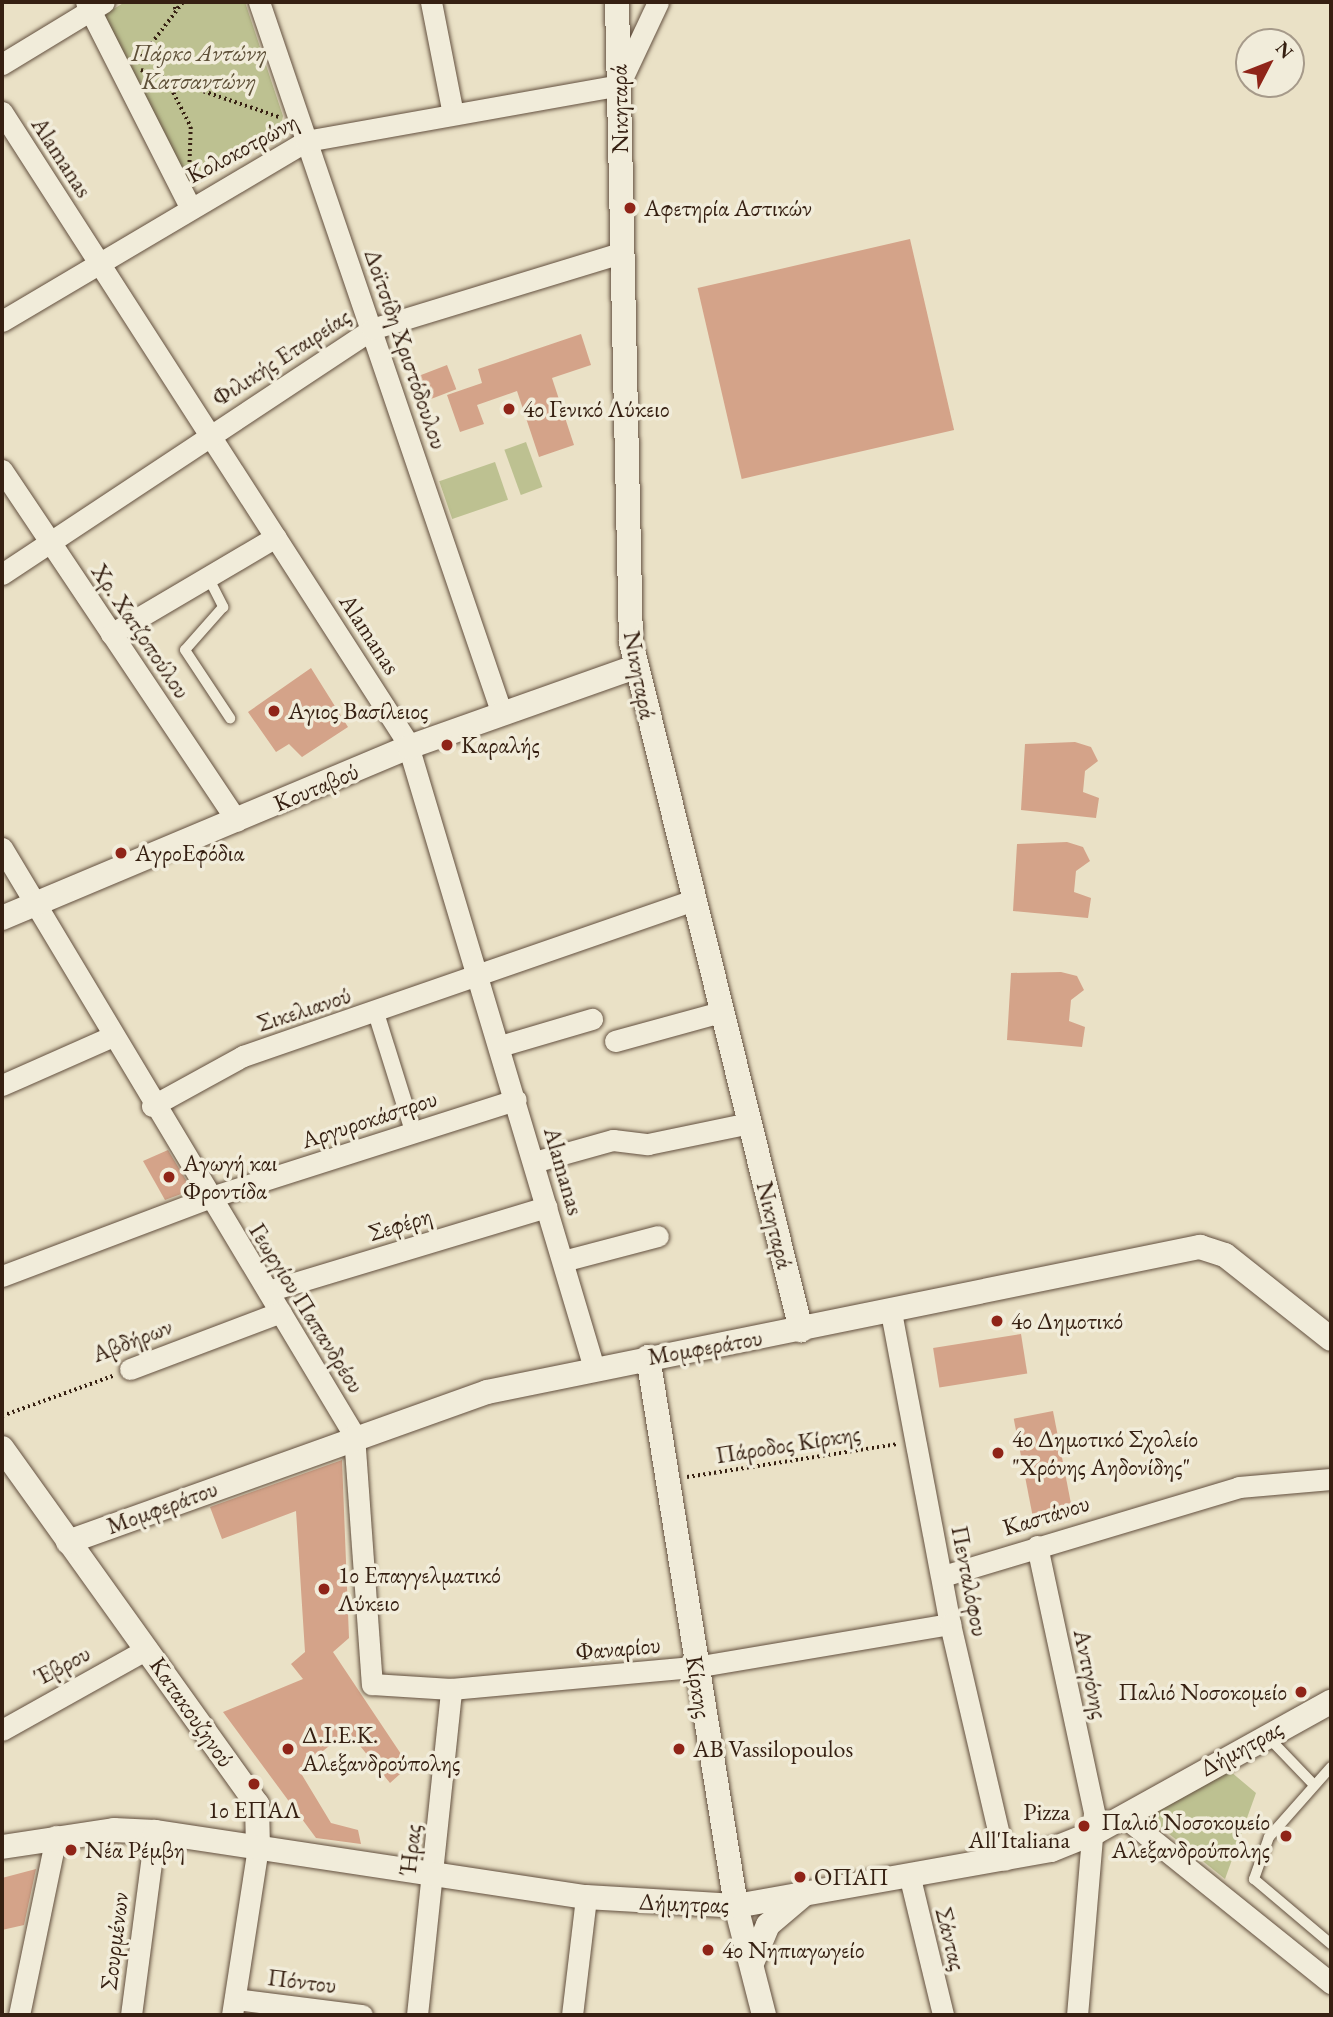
<!DOCTYPE html>
<meta charset="utf-8">
<style>
body{margin:0}
#map{position:relative;width:1333px;height:2017px;overflow:hidden;background:#eae1c6;font-family:"EB Garamond",serif}
div>[style]{position:absolute}
.green>*{inset:0;background:#bdc191;transform-origin:0 0}
.building>*{inset:0;background:#d4a389;transform-origin:0 0}
.path>*{height:3.5px;margin-top:-1.75px;transform-origin:0;background:repeating-linear-gradient(90deg,#362012 0 2px,transparent 0 5.5px)}
.roads{filter:drop-shadow(0 0 2px #63503f) drop-shadow(0 0 2px #63503f)}
.service>*{height:10px;margin:-5px;padding:0 5px;transform-origin:5px;border-radius:5px;background:#f1ecda}
.pedestrian>*{height:16px;margin:-8px;padding:0 8px;transform-origin:8px;border-radius:8px;background:#f1ecda}
.minor>*{height:21px;margin:-10.5px;padding:0 10.5px;transform-origin:10.5px;border-radius:10.5px;background:#f1ecda}
.tertiary>*{height:24px;margin:-12px;padding:0 12px;transform-origin:12px;border-radius:12px;background:#f1ecda}
.dots>*{width:19px;height:19px;translate:-50% -50%;box-sizing:border-box;border:4px solid #f1ecda;border-radius:50%}
span{translate:-50% -50%;white-space:nowrap;text-align:center;line-height:1.15;-webkit-text-stroke:7px #f1ecda;paint-order:stroke}
.park-label{font-size:24px;color:#5e5038;font-style:italic}
.street-label{font-size:24px;color:#362012}
.poi-label{font-size:24px;color:#362012}
.left{translate:0 -50%;text-align:left}
.right{translate:-100% -50%;text-align:right}
.frame{position:absolute;inset:0;border:4px solid #362012;pointer-events:none}
.north{position:absolute;left:1235px;top:28px;width:70px;height:70px;box-sizing:border-box;background:#f1ecda;border:2px solid #a69a8a;border-radius:50%;rotate:48deg;font-size:19px;font-weight:700;line-height:28px;text-align:center;color:#362012}
.north::after{content:'';display:block;margin:auto;width:24px;height:32px;background:#8f2418;clip-path:polygon(50% 0,100% 100%,50% 72%,0 100%)}
</style>
<div id="map">
<div class="green">
<i style="clip-path:polygon(125px 2px,245px 2px,283px 116px,279px 135px,189px 190px,102px 16px)"></i>
<i style="left:526px;top:442px;width:48px;height:23px;rotate:70deg"></i>
<i style="left:495px;top:462px;width:40px;height:59px;rotate:71deg"></i>
<i style="clip-path:polygon(1224px 1766px,1256px 1793px,1225px 1879px,1153px 1821px,1158px 1806px)"></i>
</div>
<div class="building">
<i style="left:910px;top:239px;width:196px;height:218px;rotate:77deg"></i>
<i style="clip-path:polygon(581px 334px,591px 365px,552px 378px,574px 445px,539px 457px,517px 391px,477px 405px,484px 424px,460px 432px,447px 395px,482px 383px,478px 369px)"></i>
<i style="left:447px;top:365px;width:26px;height:41px;rotate:69deg"></i>
<i style="clip-path:polygon(311px 668px,348px 727px,302px 757px,289px 744px,276px 752px,248px 712px)"></i>
<i style="clip-path:polygon(1075px 742px,1091px 747px,1098px 761px,1085px 771px,1083px 792px,1099px 798px,1096px 818px,1021px 810px,1025px 744px)"></i>
<i style="clip-path:polygon(1067px 842px,1083px 847px,1090px 861px,1076px 871px,1074px 892px,1091px 898px,1088px 918px,1013px 911px,1017px 844px)"></i>
<i style="clip-path:polygon(1061px 972px,1077px 976px,1084px 990px,1071px 1000px,1069px 1021px,1085px 1027px,1082px 1047px,1007px 1040px,1011px 973px)"></i>
<i style="clip-path:polygon(168px 1150px,192px 1190px,165px 1200px,143px 1161px)"></i>
<i style="left:1021px;top:1334px;width:40px;height:89px;rotate:81deg"></i>
<i style="left:1053px;top:1411px;width:101px;height:40px;rotate:79deg"></i>
<i style="clip-path:polygon(342px 1460px,349px 1638px,333px 1652px,409px 1766px,390px 1783px,348px 1731px,299px 1770px,331px 1823px,358px 1830px,361px 1844px,316px 1838px,223px 1712px,303px 1679px,291px 1664px,305px 1652px,296px 1511px,222px 1539px,210px 1507px)"></i>
<i style="clip-path:polygon(36px 1869px,24px 1925px,2px 1930px,2px 1878px)"></i>
</div>
<div class="path">
<i style="left:173px;top:2px;width:9px;rotate:69deg"></i>
<i style="left:138px;top:61px;width:74px;rotate:-52.7deg"></i>
<i style="left:141px;top:70px;width:146px;rotate:18.8deg"></i>
<i style="left:166px;top:78px;width:55px;rotate:63deg"></i>
<i style="left:191px;top:127px;width:38px;rotate:92deg"></i>
<i style="left:2px;top:1416px;width:120px;rotate:-19.9deg"></i>
<i style="left:687px;top:1477px;width:214px;rotate:-8.9deg"></i>
</div>
<div class="roads">
<div class="service">
<i style="left:208px;top:577px;width:34px;rotate:63deg"></i>
<i style="left:223px;top:607px;width:57px;rotate:131.5deg"></i>
<i style="left:185px;top:650px;width:82px;rotate:56.5deg"></i>
<i style="left:1267px;top:1736px;width:68px;rotate:46.2deg"></i>
<i style="left:1331px;top:1767px;width:94px;rotate:131.5deg"></i>
<i style="left:1269px;top:1837px;width:45px;rotate:109.7deg"></i>
<i style="left:1254px;top:1879px;width:101px;rotate:40.2deg"></i>
</div>
<div class="pedestrian">
<i style="left:376px;top:1013px;width:124px;rotate:72.6deg"></i>
</div>
<div class="minor">
<i style="left:86px;top:2px;width:230px;rotate:63.1deg"></i>
<i style="left:259px;top:2px;width:752px;rotate:71.16deg"></i>
<i style="left:431px;top:2px;width:114px;rotate:78.9deg"></i>
<i style="left:2px;top:64px;width:119px;rotate:-31.3deg"></i>
<i style="left:2px;top:112px;width:749px;rotate:57.26deg"></i>
<i style="left:407px;top:742px;width:653px;rotate:73.37deg"></i>
<i style="left:2px;top:321px;width:353px;rotate:-30.6deg"></i>
<i style="left:306px;top:141px;width:318px;rotate:-10.1deg"></i>
<i style="left:619px;top:85px;width:92px;rotate:-64.8deg"></i>
<i style="left:2px;top:470px;width:422px;rotate:56.2deg"></i>
<i style="left:2px;top:574px;width:444px;rotate:-33.5deg"></i>
<i style="left:372px;top:329px;width:260px;rotate:-17deg"></i>
<i style="left:111px;top:634px;width:191px;rotate:-30.5deg"></i>
<i style="left:2px;top:848px;width:684px;rotate:59.05deg"></i>
<i style="left:354px;top:1435px;width:250px;rotate:85.9deg"></i>
<i style="left:372px;top:1684px;width:79px;rotate:3.6deg"></i>
<i style="left:451px;top:1689px;width:245px;rotate:-5.2deg"></i>
<i style="left:695px;top:1667px;width:259px;rotate:-9.6deg"></i>
<i style="left:615px;top:1041px;width:110px;rotate:-15.3deg"></i>
<i style="left:500px;top:1046px;width:96px;rotate:-16.4deg"></i>
<i style="left:2px;top:1085px;width:119px;rotate:-23.8deg"></i>
<i style="left:152px;top:1106px;width:104px;rotate:-28.8deg"></i>
<i style="left:243px;top:1056px;width:476px;rotate:-19.1deg"></i>
<i style="left:534px;top:1162px;width:82px;rotate:-15.6deg"></i>
<i style="left:613px;top:1140px;width:35px;rotate:7deg"></i>
<i style="left:648px;top:1144px;width:103px;rotate:-11.7deg"></i>
<i style="left:563px;top:1261px;width:98px;rotate:-14.7deg"></i>
<i style="left:2px;top:1276px;width:220px;rotate:-20.7deg"></i>
<i style="left:208px;top:1198px;width:323px;rotate:-17.7deg"></i>
<i style="left:268px;top:1291px;width:291px;rotate:-16.8deg"></i>
<i style="left:891px;top:1312px;width:318px;rotate:79.3deg"></i>
<i style="left:950px;top:1624px;width:242px;rotate:76.9deg"></i>
<i style="left:130px;top:1369px;width:161px;rotate:-20.7deg"></i>
<i style="left:1037px;top:1546px;width:273px;rotate:77.9deg"></i>
<i style="left:1094px;top:1813px;width:203px;rotate:94.8deg"></i>
<i style="left:943px;top:1576px;width:309px;rotate:-16.7deg"></i>
<i style="left:1239px;top:1487px;width:92px;rotate:-5deg"></i>
<i style="left:2px;top:1730px;width:166px;rotate:-29.2deg"></i>
<i style="left:1123px;top:1816px;width:267px;rotate:38.8deg"></i>
<i style="left:909px;top:1874px;width:145px;rotate:76.4deg"></i>
<i style="left:235px;top:1999px;width:128px;rotate:7.2deg"></i>
<i style="left:19px;top:2015px;width:183px;rotate:-78.3deg"></i>
<i style="left:131px;top:2015px;width:185px;rotate:-82.5deg"></i>
<i style="left:232px;top:2015px;width:169px;rotate:-81.2deg"></i>
<i style="left:417px;top:2015px;width:328px;rotate:-84deg"></i>
<i style="left:572px;top:2015px;width:119px;rotate:-83.2deg"></i>
</div>
<div class="tertiary">
<i style="left:617px;top:2px;width:640px;rotate:88.75deg"></i>
<i style="left:631px;top:642px;width:709px;rotate:76.12deg"></i>
<i style="left:2px;top:918px;width:441px;rotate:-22.8deg"></i>
<i style="left:409px;top:747px;width:240px;rotate:-19.5deg"></i>
<i style="left:648px;top:1357px;width:556px;rotate:80.89deg"></i>
<i style="left:736px;top:1906px;width:113px;rotate:75.6deg"></i>
<i style="left:2px;top:1448px;width:438px;rotate:54.4deg"></i>
<i style="left:257px;top:1804px;width:44px;rotate:88.7deg"></i>
<i style="left:68px;top:1542px;width:445px;rotate:-19.7deg"></i>
<i style="left:487px;top:1392px;width:728px;rotate:-11.5deg"></i>
<i style="left:1200px;top:1247px;width:26px;rotate:18deg"></i>
<i style="left:1225px;top:1255px;width:135px;rotate:38.4deg"></i>
<i style="left:2px;top:1847px;width:113px;rotate:-8.6deg"></i>
<i style="left:114px;top:1830px;width:41px;rotate:2.8deg"></i>
<i style="left:155px;top:1832px;width:436px;rotate:8.6deg"></i>
<i style="left:586px;top:1897px;width:150px;rotate:3.4deg"></i>
<i style="left:736px;top:1906px;width:320px;rotate:-10.1deg"></i>
<i style="left:1051px;top:1850px;width:48px;rotate:-21.8deg"></i>
<i style="left:1096px;top:1832px;width:269px;rotate:-29deg"></i>
<i style="left:752px;top:1963px;width:41px;rotate:-67.2deg"></i>
<i style="left:768px;top:1925px;width:45px;rotate:-40.5deg"></i>
</div>
</div>
<div class="dots">
<i style="left:630px;top:208px;background:#8f2418"></i>
<i style="left:509px;top:409px;background:#8f2418"></i>
<i style="left:274px;top:711px;background:#8f2418"></i>
<i style="left:447px;top:745px;background:#8f2418"></i>
<i style="left:121px;top:853px;background:#8f2418"></i>
<i style="left:169px;top:1177px;background:#8f2418"></i>
<i style="left:997px;top:1321px;background:#8f2418"></i>
<i style="left:998px;top:1453px;background:#8f2418"></i>
<i style="left:324px;top:1589px;background:#8f2418"></i>
<i style="left:1301px;top:1692px;background:#8f2418"></i>
<i style="left:288px;top:1749px;background:#8f2418"></i>
<i style="left:679px;top:1749px;background:#8f2418"></i>
<i style="left:254px;top:1784px;background:#8f2418"></i>
<i style="left:1084px;top:1826px;background:#8f2418"></i>
<i style="left:1286px;top:1836px;background:#8f2418"></i>
<i style="left:71px;top:1850px;background:#8f2418"></i>
<i style="left:800px;top:1877px;background:#8f2418"></i>
<i style="left:708px;top:1950px;background:#8f2418"></i>
</div>
<div class="park-label">
<span style="left:199px;top:67px">Πάρκο Αντώνη<br>Κατσαντώνη</span>
</div>
<div class="street-label">
<span style="left:619px;top:109px;rotate:-91deg">Νικηταρά</span>
<span style="left:242px;top:148px;rotate:-28deg">Κολοκοτρώνη</span>
<span style="left:62px;top:157px;rotate:57deg">Alamanas</span>
<span style="left:406px;top:349px;rotate:71deg">Δοϊτσίδη Χριστόδουλου</span>
<span style="left:281px;top:357px;rotate:-33deg">Φιλικής Εταιρείας</span>
<span style="left:141px;top:631px;rotate:56deg">Χρ. Χατζοπούλου</span>
<span style="left:370px;top:634px;rotate:57deg">Alamanas</span>
<span style="left:640px;top:675px;rotate:79deg">Νικηταρά</span>
<span style="left:316px;top:787px;rotate:-23deg">Κουταβού</span>
<span style="left:304px;top:1009px;rotate:-18deg">Σικελιανού</span>
<span style="left:369px;top:1119px;rotate:-18deg">Αργυροκάστρου</span>
<span style="left:564px;top:1171px;rotate:74deg">Alamanas</span>
<span style="left:400px;top:1224px;rotate:-17deg">Σεφέρη</span>
<span style="left:775px;top:1225px;rotate:76deg">Νικηταρά</span>
<span style="left:307px;top:1308px;rotate:58deg">Γεωργίου Παπανδρέου</span>
<span style="left:132px;top:1340px;rotate:-21deg">Αβδήρων</span>
<span style="left:705px;top:1347px;rotate:-10deg">Μομφεράτου</span>
<span style="left:788px;top:1444px;rotate:-9deg">Πάροδος Κίρκης</span>
<span style="left:162px;top:1507px;rotate:-20deg">Μομφεράτου</span>
<span style="left:1046px;top:1515px;rotate:-17deg">Καστάνου</span>
<span style="left:970px;top:1581px;rotate:79deg">Πενταλόφου</span>
<span style="left:618px;top:1648px;rotate:-5deg">Φαναρίου</span>
<span style="left:62px;top:1665px;rotate:-28deg">Έβρου</span>
<span style="left:1091px;top:1674px;rotate:78deg">Αντιγόνης</span>
<span style="left:699px;top:1687px;rotate:81deg">Κίρκης</span>
<span style="left:192px;top:1712px;rotate:55deg">Κατακουζηνού</span>
<span style="left:1241px;top:1748px;rotate:-29deg">Δήμητρας</span>
<span style="left:410px;top:1850px;rotate:-84deg">Ήρας</span>
<span style="left:684px;top:1903px;rotate:2deg">Δήμητρας</span>
<span style="left:951px;top:1939px;rotate:76deg">Σάντας</span>
<span style="left:114px;top:1941px;rotate:-83deg">Σουρμένων</span>
<span style="left:302px;top:1981px;rotate:7deg">Πόντου</span>
</div>
<div class="poi-label">
<span class="left" style="left:644px;top:208px">Αφετηρία Αστικών</span>
<span class="left" style="left:523px;top:409px">4ο Γενικό Λύκειο</span>
<span class="left" style="left:288px;top:711px">Αγιος Βασίλειος</span>
<span class="left" style="left:461px;top:745px">Καραλής</span>
<span class="left" style="left:135px;top:853px">ΑγροΕφόδια</span>
<span class="left" style="left:183px;top:1177px">Αγωγή και<br>Φροντίδα</span>
<span class="left" style="left:1011px;top:1321px">4ο Δημοτικό</span>
<span class="left" style="left:1012px;top:1453px">4ο Δημοτικό Σχολείο<br>"Χρόνης Αηδονίδης"</span>
<span class="left" style="left:338px;top:1589px">1ο Επαγγελματικό<br>Λύκειο</span>
<span class="right" style="left:1287px;top:1692px">Παλιό Νοσοκομείο</span>
<span class="left" style="left:302px;top:1749px">Δ.Ι.Ε.Κ.<br>Αλεξανδρούπολης</span>
<span class="left" style="left:693px;top:1749px">AB Vassilopoulos</span>
<span style="left:254px;top:1810px">1ο ΕΠΑΛ</span>
<span class="right" style="left:1070px;top:1826px">Pizza<br>All'Italiana</span>
<span class="right" style="left:1270px;top:1836px">Παλιό Νοσοκομείο<br>Αλεξανδρούπολης</span>
<span class="left" style="left:85px;top:1850px">Νέα Ρέμβη</span>
<span class="left" style="left:814px;top:1877px">ΟΠΑΠ</span>
<span class="left" style="left:722px;top:1950px">4ο Νηπιαγωγείο</span>
</div>
<div class="frame"></div>
<div class="north">N</div>
</div>
